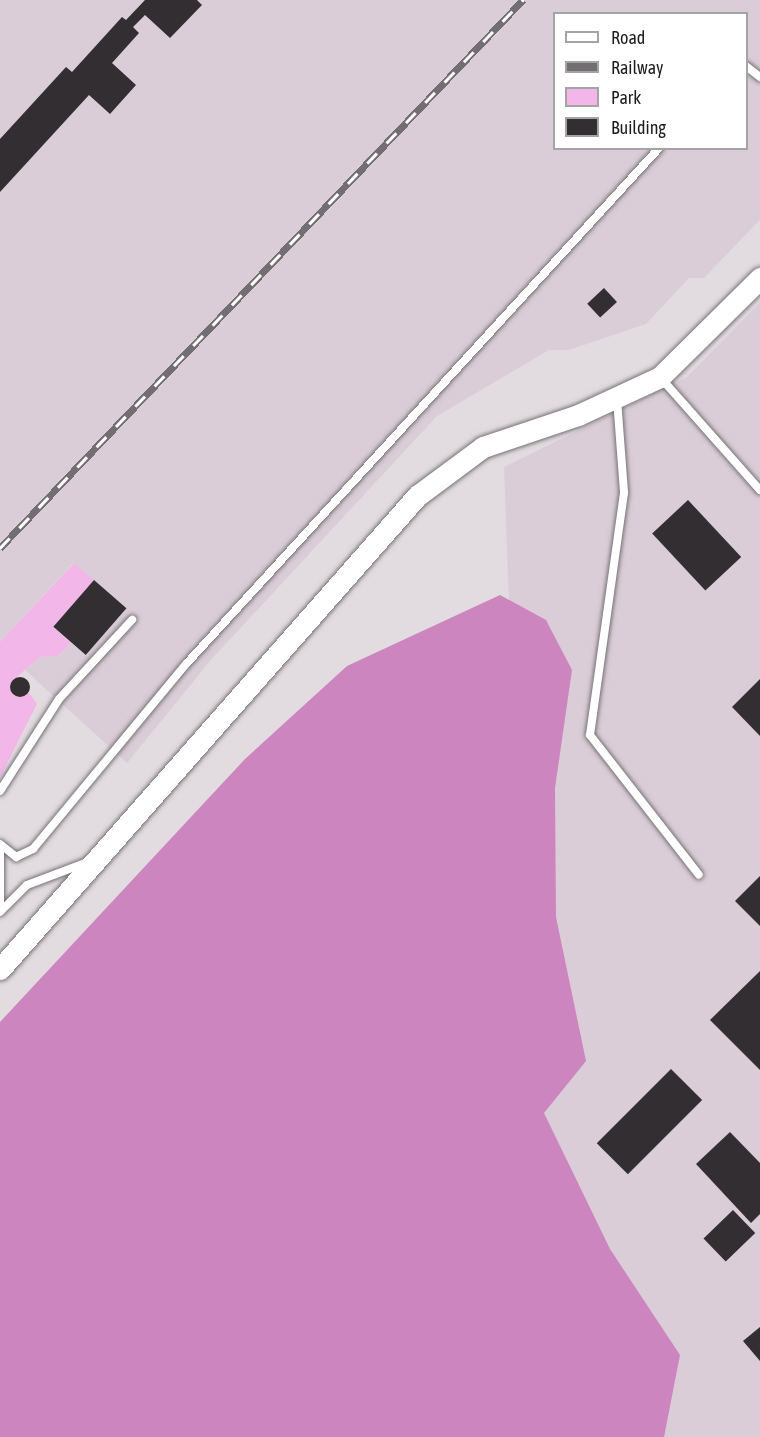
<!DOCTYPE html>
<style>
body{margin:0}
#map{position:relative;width:760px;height:1437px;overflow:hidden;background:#e2dce1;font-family:"Asap Condensed",sans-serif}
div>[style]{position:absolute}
.built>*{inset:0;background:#dacdd7}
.green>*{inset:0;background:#f3b6e8}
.forest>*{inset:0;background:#cd85c0}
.building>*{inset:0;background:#322e31;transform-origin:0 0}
.round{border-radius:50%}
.roads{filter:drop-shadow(0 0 2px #777276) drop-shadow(0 0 2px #777276)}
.service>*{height:8px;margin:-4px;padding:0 4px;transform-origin:4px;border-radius:4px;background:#fff}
.tertiary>*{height:21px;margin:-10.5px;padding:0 10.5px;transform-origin:10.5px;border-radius:10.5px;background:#fff}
.rail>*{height:7px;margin-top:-3.5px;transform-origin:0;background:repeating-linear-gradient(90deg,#fff 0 14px,#726e71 0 28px);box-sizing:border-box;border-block:2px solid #726e71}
span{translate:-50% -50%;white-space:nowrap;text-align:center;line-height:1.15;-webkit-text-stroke:6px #fff;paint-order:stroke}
.legend{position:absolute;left:553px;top:12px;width:195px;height:138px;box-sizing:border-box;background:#fff;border:2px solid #a5a4a5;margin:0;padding:8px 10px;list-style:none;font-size:18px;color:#1e1c1e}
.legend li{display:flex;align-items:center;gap:12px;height:30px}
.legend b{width:30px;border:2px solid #a5a4a5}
</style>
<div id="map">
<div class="built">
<i style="clip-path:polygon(evenodd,0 0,760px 0,760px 220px,704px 278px,689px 278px,646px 324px,569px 350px,549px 350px,437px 416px,210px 661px,127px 763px,25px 670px,40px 657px,58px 656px,71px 643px,85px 655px,126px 608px,73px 563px,0 642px,0 0,554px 14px,746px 14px,746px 148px,554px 148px,554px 14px)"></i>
<i style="clip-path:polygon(760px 303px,760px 1437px,605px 1437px,529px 1153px,504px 467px,687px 377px)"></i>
</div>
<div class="green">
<i style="clip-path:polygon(74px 563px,94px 580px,53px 627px,71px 643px,58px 656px,40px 657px,11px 682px,14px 696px,29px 693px,37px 704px,0 777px,0 642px)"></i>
</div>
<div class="forest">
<i style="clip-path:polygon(500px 595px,546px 620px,572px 670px,555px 788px,556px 917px,586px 1061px,544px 1113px,610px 1249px,680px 1355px,664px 1437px,0 1437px,0 1022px,245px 759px,347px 666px)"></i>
</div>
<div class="building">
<i style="clip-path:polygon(145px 0,197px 0,202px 5px,170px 38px,145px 15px,133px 27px,139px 33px,112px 63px,136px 85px,110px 114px,89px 95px,0 192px,0 139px,66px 67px,72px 72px,122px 17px,126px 20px)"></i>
<i style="left:604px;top:288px;width:19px;height:23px;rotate:47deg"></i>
<i style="left:688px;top:500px;width:78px;height:49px;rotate:47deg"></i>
<i style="left:94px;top:580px;width:43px;height:62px;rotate:41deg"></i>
<i class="round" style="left:10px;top:677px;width:20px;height:20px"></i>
<i style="clip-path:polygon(760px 679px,760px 736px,732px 707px)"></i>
<i style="clip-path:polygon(760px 876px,760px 926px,735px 901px)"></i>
<i style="clip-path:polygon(760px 971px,760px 1070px,710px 1020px)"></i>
<i style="left:671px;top:1069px;width:44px;height:105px;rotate:45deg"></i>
<i style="clip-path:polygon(730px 1132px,760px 1163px,760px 1214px,751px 1223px,696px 1164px)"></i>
<i style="left:733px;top:1210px;width:32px;height:41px;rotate:46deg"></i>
<i style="clip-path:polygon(760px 1327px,760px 1361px,743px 1341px)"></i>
</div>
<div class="roads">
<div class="service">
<i style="left:746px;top:66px;width:18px;rotate:38deg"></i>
<i style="left:660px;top:377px;width:151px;rotate:48.5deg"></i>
<i style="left:617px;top:399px;width:94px;rotate:85.7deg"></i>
<i style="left:624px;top:493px;width:244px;rotate:98deg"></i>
<i style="left:590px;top:735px;width:177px;rotate:52.1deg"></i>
<i style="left:0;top:791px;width:109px;rotate:-57.3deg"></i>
<i style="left:59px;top:699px;width:108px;rotate:-47.3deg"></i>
<i style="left:0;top:844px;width:21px;rotate:39deg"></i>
<i style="left:16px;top:857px;width:19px;rotate:-25deg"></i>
<i style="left:33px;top:849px;width:241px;rotate:-50.4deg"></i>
<i style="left:187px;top:663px;width:699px;rotate:-47.49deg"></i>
<i style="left:0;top:845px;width:65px;rotate:90deg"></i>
<i style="left:0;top:912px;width:38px;rotate:-45deg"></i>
<i style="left:27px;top:885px;width:65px;rotate:-20.7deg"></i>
</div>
<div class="tertiary">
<i style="left:0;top:969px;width:631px;rotate:-48.6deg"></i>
<i style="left:417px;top:496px;width:82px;rotate:-36.6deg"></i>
<i style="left:483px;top:447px;width:100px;rotate:-18.6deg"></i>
<i style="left:578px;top:415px;width:90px;rotate:-24.9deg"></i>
<i style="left:660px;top:377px;width:141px;rotate:-44.7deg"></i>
</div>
</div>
<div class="rail">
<i style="left:0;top:548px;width:758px;rotate:-46.34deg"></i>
</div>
<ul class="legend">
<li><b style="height:8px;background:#fff"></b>Road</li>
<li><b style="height:8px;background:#726e71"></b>Railway</li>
<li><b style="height:16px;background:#f3b6e8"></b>Park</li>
<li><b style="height:16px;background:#322e31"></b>Building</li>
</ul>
</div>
